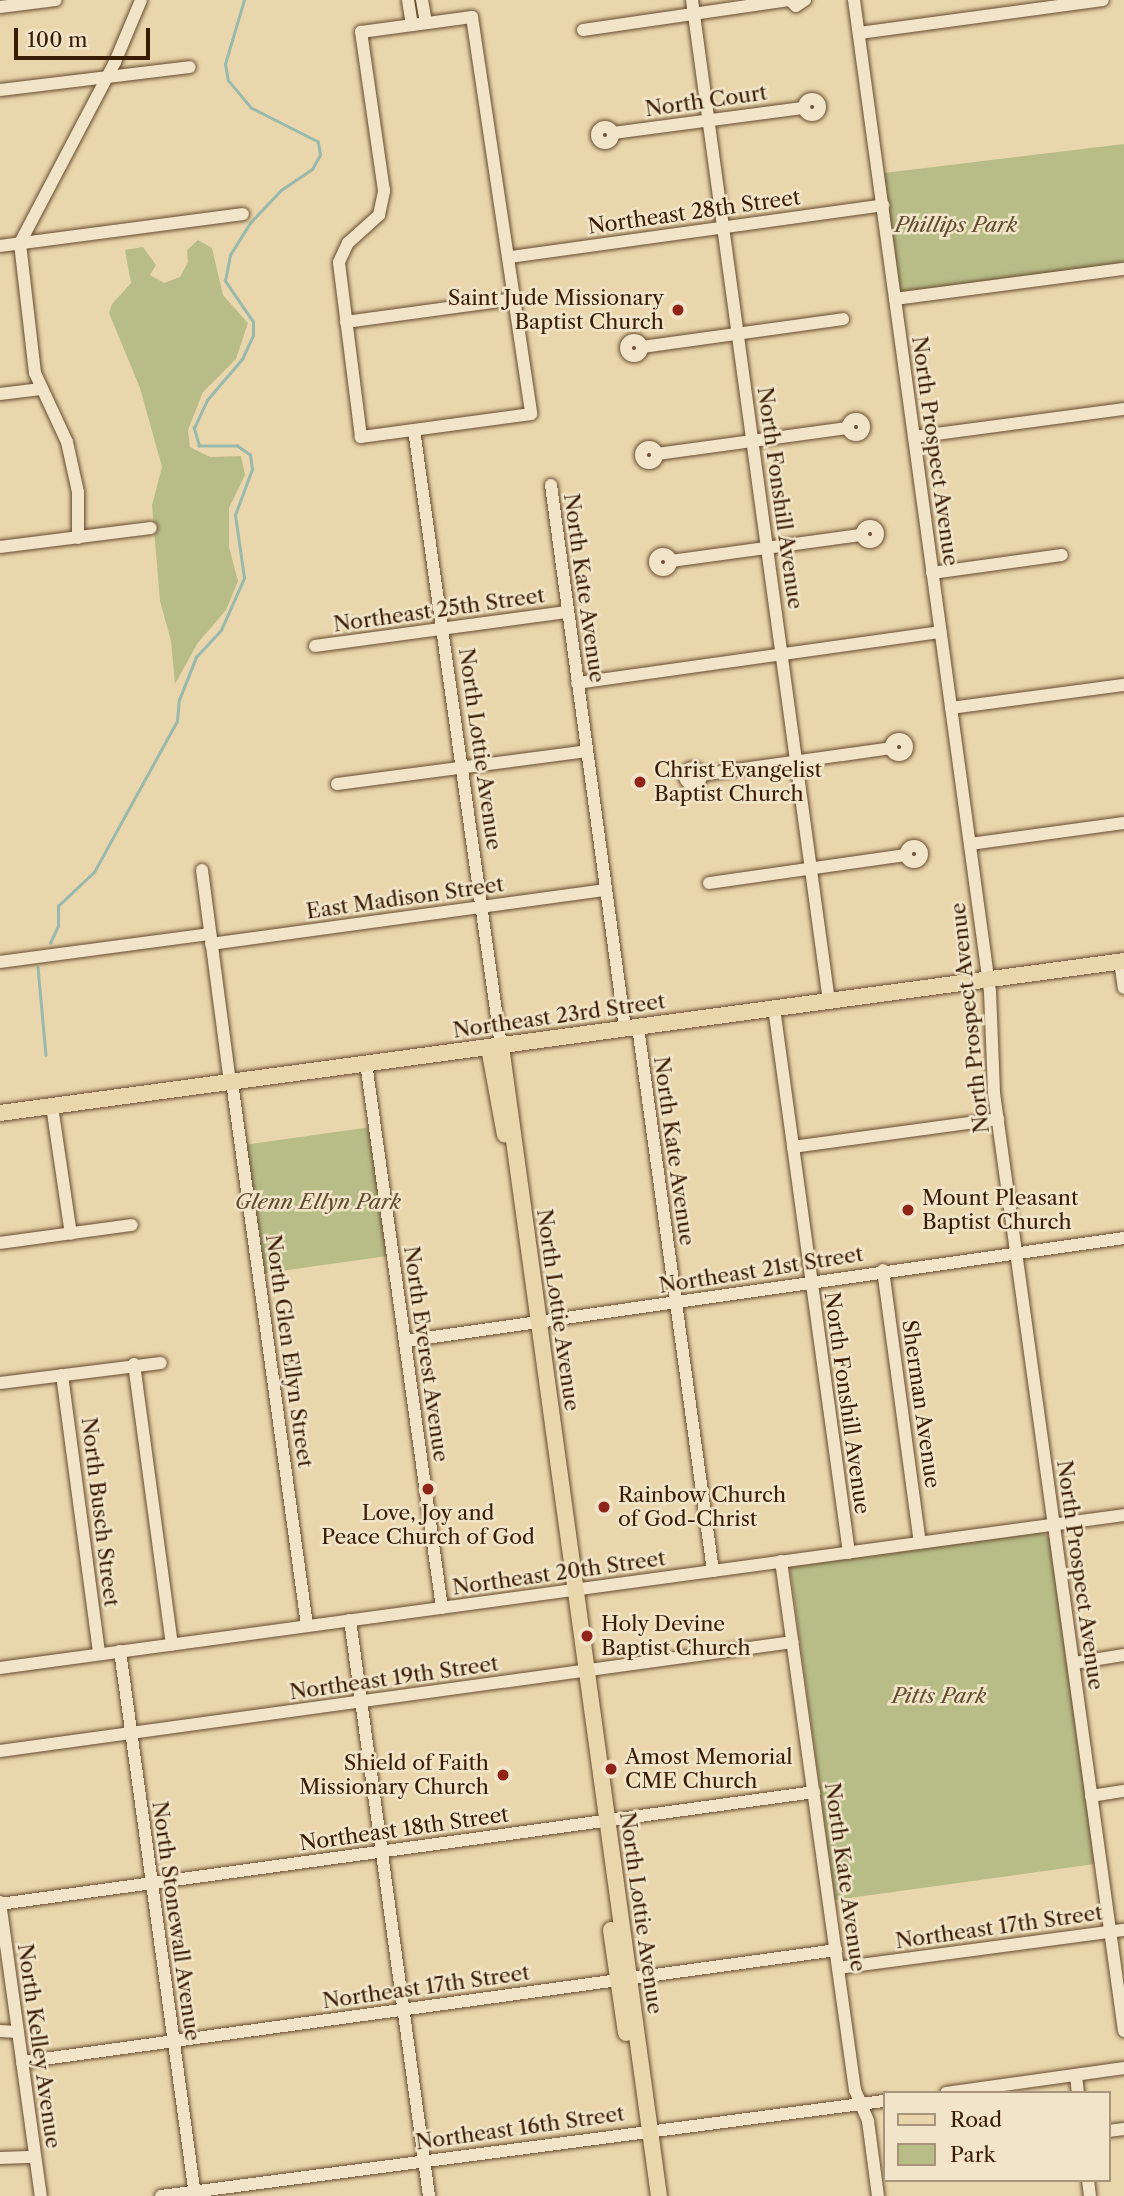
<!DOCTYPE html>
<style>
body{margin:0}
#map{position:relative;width:1124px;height:2196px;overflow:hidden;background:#ead6ac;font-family:"Libre Caslon Text",serif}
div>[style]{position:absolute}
.green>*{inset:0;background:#b8bd88;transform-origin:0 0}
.stream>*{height:2.5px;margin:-1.25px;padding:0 1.25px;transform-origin:1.25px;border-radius:1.25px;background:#98b9ab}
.roads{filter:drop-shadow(0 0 2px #654a2e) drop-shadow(0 0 2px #654a2e)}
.minor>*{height:12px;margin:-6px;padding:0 6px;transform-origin:6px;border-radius:6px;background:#f1e4c9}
.minor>.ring{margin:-6px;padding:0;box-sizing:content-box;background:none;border:12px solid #f1e4c9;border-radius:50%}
.major>*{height:16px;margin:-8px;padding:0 8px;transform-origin:8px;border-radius:8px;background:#ead6ac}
.dots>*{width:19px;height:19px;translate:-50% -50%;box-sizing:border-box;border:4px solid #f1e4c9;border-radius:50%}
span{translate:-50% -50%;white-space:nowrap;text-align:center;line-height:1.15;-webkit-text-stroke:5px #f1e4c9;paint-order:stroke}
.street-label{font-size:21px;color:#391c04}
.park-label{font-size:21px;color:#5f4c2c;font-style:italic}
.poi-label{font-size:21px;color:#391c04}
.right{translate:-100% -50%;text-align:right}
.left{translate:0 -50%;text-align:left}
.legend{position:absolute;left:883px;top:2091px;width:228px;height:91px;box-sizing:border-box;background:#f1e4c9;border:2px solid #a7947a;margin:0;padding:9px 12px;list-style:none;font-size:21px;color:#391c04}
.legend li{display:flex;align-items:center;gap:14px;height:35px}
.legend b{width:35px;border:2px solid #a7947a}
.scale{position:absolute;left:14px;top:28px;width:136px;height:32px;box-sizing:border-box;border:4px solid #391c04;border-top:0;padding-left:9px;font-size:21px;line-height:24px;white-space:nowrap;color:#391c04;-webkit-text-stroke:5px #f1e4c9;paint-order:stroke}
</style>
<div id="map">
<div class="green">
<i style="clip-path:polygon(1124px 144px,1124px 264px,905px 292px,899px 289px,884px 173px)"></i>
<i style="clip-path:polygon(198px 240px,212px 248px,223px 295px,248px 323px,236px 359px,203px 392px,188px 430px,190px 447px,210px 457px,241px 456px,245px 475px,229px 508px,229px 547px,238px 581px,226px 610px,197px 644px,175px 684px,171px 641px,160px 601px,152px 505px,162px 467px,140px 388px,109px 313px,112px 304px,131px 283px,125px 250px,143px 247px,156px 265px,150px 275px,164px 283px,180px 277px,188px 262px,187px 250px)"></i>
<i style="left:371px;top:1127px;width:130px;height:127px;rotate:82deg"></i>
<i style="clip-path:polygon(1041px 1532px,1050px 1538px,1095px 1864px,835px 1900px,790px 1567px)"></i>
</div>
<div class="stream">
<i style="left:50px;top:943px;width:19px;rotate:-65deg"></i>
<i style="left:58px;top:926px;width:20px;rotate:-90deg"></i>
<i style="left:58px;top:906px;width:50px;rotate:-43.4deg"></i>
<i style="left:94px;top:872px;width:172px;rotate:-61.2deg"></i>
<i style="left:177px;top:721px;width:21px;rotate:-85deg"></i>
<i style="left:179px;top:700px;width:46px;rotate:-68.4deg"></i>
<i style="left:196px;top:657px;width:37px;rotate:-47deg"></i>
<i style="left:221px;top:630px;width:57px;rotate:-66.1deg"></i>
<i style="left:244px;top:578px;width:64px;rotate:-98.1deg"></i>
<i style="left:235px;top:515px;width:49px;rotate:-69.7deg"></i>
<i style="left:252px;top:469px;width:14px;rotate:-98deg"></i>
<i style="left:250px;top:455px;width:16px;rotate:-145deg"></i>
<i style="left:237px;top:446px;width:38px;rotate:180deg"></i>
<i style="left:199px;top:446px;width:19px;rotate:-106deg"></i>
<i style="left:194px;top:428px;width:31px;rotate:-65deg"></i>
<i style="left:207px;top:400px;width:54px;rotate:-49.5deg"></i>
<i style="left:242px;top:359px;width:26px;rotate:-65deg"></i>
<i style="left:253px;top:335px;width:13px;rotate:-90deg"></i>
<i style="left:253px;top:322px;width:50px;rotate:-124.3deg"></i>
<i style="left:225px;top:281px;width:26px;rotate:-79deg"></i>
<i style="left:230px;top:255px;width:38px;rotate:-58deg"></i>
<i style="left:250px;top:223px;width:45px;rotate:-46.8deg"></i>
<i style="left:281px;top:190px;width:37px;rotate:-34deg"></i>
<i style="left:312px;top:169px;width:16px;rotate:-60deg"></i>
<i style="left:320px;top:155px;width:13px;rotate:-99deg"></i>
<i style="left:318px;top:142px;width:75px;rotate:-153.1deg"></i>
<i style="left:251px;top:108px;width:35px;rotate:-130deg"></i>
<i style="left:228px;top:81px;width:17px;rotate:-100deg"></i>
<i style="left:225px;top:64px;width:67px;rotate:-73.5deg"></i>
<i style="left:38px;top:967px;width:88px;rotate:84.8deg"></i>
</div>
<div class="roads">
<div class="minor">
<i style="left:408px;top:0;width:25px;rotate:81deg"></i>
<i style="left:422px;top:0;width:23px;rotate:80deg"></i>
<i style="left:692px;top:0;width:1011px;rotate:82.21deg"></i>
<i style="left:790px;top:0;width:8px;rotate:45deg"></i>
<i style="left:796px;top:6px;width:11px;rotate:-34deg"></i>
<i style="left:854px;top:0;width:1001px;rotate:82.19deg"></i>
<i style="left:990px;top:992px;width:101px;rotate:87.7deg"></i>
<i style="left:994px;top:1093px;width:947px;rotate:82.11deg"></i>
<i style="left:0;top:7px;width:56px;rotate:-7.1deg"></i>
<i style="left:472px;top:17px;width:401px;rotate:81.5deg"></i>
<i style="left:531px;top:414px;width:172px;rotate:172.3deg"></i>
<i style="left:361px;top:437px;width:176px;rotate:-97.2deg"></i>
<i style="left:339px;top:262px;width:21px;rotate:-65deg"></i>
<i style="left:348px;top:243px;width:42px;rotate:-42.1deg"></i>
<i style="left:379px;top:215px;width:25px;rotate:-78deg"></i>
<i style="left:384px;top:191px;width:161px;rotate:-98.2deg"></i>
<i style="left:361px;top:32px;width:112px;rotate:-7.7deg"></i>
<i style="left:583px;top:30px;width:208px;rotate:-8.3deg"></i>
<i style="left:859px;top:33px;width:246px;rotate:-7.7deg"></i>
<i style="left:0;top:90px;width:191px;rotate:-6.9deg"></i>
<i class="ring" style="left:804px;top:99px;width:4px;height:4px"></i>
<i class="ring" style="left:597px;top:127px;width:4px;height:4px"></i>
<i style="left:613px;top:133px;width:193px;rotate:-7.5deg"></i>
<i style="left:0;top:246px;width:245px;rotate:-7.5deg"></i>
<i style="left:510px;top:257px;width:377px;rotate:-7.9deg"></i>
<i style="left:895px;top:299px;width:231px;rotate:-7.5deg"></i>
<i style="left:346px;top:322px;width:171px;rotate:-7.8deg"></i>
<i class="ring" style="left:626px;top:340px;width:4px;height:4px"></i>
<i style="left:642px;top:347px;width:203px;rotate:-7.9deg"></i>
<i style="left:0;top:394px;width:41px;rotate:-7deg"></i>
<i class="ring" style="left:848px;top:419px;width:4px;height:4px"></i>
<i style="left:414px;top:430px;width:622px;rotate:81.96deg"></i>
<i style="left:914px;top:437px;width:212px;rotate:-7.6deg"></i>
<i class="ring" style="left:641px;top:447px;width:4px;height:4px"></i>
<i style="left:657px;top:454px;width:192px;rotate:-7.8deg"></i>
<i style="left:551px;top:485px;width:548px;rotate:82.24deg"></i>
<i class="ring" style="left:862px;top:526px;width:4px;height:4px"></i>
<i style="left:78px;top:538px;width:46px;rotate:-90deg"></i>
<i style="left:78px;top:492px;width:51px;rotate:-102.4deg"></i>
<i style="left:67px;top:442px;width:76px;rotate:-114.9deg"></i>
<i style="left:35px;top:373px;width:131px;rotate:-96.6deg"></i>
<i style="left:20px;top:243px;width:204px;rotate:-62.3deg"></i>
<i style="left:115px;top:62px;width:67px;rotate:-67.2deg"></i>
<i style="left:0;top:547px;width:152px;rotate:-7.2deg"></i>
<i class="ring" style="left:655px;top:554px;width:4px;height:4px"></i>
<i style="left:671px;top:561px;width:193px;rotate:-7.8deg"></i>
<i style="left:932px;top:573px;width:131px;rotate:-7.9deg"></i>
<i style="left:315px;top:646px;width:255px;rotate:-7.7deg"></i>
<i style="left:577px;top:683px;width:367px;rotate:-8deg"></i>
<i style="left:951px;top:708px;width:175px;rotate:-7.6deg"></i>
<i class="ring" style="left:891px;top:739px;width:4px;height:4px"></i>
<i class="ring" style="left:685px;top:768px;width:4px;height:4px"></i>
<i style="left:700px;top:775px;width:193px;rotate:-8deg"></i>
<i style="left:337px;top:784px;width:252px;rotate:-7.5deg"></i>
<i style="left:970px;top:844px;width:155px;rotate:-7.8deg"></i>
<i class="ring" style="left:906px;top:846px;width:4px;height:4px"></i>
<i style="left:202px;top:870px;width:214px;rotate:82.5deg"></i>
<i style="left:709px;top:883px;width:198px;rotate:-8.1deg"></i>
<i style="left:211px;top:944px;width:398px;rotate:-7.8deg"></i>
<i style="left:1120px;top:961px;width:27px;rotate:82deg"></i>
<i style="left:0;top:962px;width:212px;rotate:-7.6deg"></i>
<i style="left:774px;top:1008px;width:550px;rotate:82.16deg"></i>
<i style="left:638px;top:1027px;width:549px;rotate:82.15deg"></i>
<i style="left:366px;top:1063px;width:550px;rotate:82.06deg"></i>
<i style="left:232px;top:1082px;width:548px;rotate:82.14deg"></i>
<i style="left:52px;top:1106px;width:129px;rotate:81.6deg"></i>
<i style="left:793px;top:1147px;width:207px;rotate:-7.8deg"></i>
<i style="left:0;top:1243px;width:133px;rotate:-7.8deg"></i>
<i style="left:883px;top:1270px;width:275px;rotate:82.3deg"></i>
<i style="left:405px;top:1341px;width:726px;rotate:-8.15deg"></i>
<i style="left:134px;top:1364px;width:283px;rotate:82.3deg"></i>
<i style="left:62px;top:1375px;width:281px;rotate:82.4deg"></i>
<i style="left:0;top:1383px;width:162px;rotate:-7.1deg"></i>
<i style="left:781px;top:1561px;width:534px;rotate:82.04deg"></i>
<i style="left:855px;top:2090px;width:34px;rotate:67deg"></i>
<i style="left:868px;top:2121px;width:76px;rotate:82.4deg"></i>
<i style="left:350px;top:1620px;width:581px;rotate:82.19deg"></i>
<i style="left:120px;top:1651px;width:550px;rotate:82.16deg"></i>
<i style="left:1074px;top:1663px;width:51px;rotate:-9.1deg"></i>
<i style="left:0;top:1668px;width:1134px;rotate:-7.75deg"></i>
<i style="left:0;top:1751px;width:800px;rotate:-7.83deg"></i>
<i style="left:1091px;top:1796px;width:33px;rotate:-9deg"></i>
<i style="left:0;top:1902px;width:297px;rotate:82.1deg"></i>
<i style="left:0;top:1904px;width:822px;rotate:-7.83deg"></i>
<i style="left:838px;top:1968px;width:289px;rotate:-7.6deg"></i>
<i style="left:0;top:2031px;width:18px;rotate:3deg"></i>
<i style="left:22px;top:2062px;width:822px;rotate:-7.83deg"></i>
<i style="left:1076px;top:2075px;width:18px;rotate:84deg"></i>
<i style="left:946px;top:2093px;width:180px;rotate:-8deg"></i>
<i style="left:1108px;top:2131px;width:16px;rotate:-7deg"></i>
<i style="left:0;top:2158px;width:35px;rotate:-2deg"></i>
<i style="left:1088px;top:2180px;width:16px;rotate:83deg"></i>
<i style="left:161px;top:2196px;width:729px;rotate:-7.49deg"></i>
</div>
<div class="major">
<i style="left:501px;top:1046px;width:1161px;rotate:82.18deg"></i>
<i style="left:489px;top:1048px;width:88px;rotate:79.6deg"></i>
<i style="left:0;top:1113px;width:1134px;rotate:-7.7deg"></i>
<i style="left:611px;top:1930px;width:104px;rotate:81.7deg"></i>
</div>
</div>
<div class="dots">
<i style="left:678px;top:310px;background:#8f2418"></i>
<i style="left:640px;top:782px;background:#8f2418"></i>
<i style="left:908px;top:1210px;background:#8f2418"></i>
<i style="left:428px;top:1489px;background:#8f2418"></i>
<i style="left:604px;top:1507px;background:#8f2418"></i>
<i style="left:587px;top:1636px;background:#8f2418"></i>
<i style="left:611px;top:1769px;background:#8f2418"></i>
<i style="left:503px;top:1775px;background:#8f2418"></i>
</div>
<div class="street-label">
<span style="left:706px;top:101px;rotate:-8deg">North Court</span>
<span style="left:694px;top:212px;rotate:-8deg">Northeast 28th Street</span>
<span style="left:935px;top:451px;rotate:82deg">North Prospect Avenue</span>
<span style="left:780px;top:498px;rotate:82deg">North Fonshill Avenue</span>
<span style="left:584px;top:588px;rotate:82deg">North Kate Avenue</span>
<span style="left:439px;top:610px;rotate:-8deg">Northeast 25th Street</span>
<span style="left:480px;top:749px;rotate:82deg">North Lottie Avenue</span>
<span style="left:405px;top:898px;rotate:-8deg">East Madison Street</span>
<span style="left:559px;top:1016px;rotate:-8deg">Northeast 23rd Street</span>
<span style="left:970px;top:1018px;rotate:-96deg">North Prospect Avenue</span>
<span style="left:674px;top:1151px;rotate:82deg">North Kate Avenue</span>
<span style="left:761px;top:1270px;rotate:-9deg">Northeast 21st Street</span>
<span style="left:558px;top:1310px;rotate:82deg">North Lottie Avenue</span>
<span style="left:289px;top:1351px;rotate:82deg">North Glen Ellyn Street</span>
<span style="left:426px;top:1354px;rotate:82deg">North Everest Avenue</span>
<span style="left:847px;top:1403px;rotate:82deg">North Fonshill Avenue</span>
<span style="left:921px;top:1404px;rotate:82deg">Sherman Avenue</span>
<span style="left:100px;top:1512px;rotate:83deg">North Busch Street</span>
<span style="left:559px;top:1573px;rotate:-8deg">Northeast 20th Street</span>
<span style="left:1080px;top:1575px;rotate:82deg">North Prospect Avenue</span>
<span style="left:394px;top:1678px;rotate:-8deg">Northeast 19th Street</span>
<span style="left:404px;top:1829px;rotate:-8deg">Northeast 18th Street</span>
<span style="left:845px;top:1877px;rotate:82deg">North Kate Avenue</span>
<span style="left:641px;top:1913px;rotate:82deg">North Lottie Avenue</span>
<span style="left:176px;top:1921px;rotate:82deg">North Stonewall Avenue</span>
<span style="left:999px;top:1927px;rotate:-8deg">Northeast 17th Street</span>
<span style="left:426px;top:1987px;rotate:-8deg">Northeast 17th Street</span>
<span style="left:39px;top:2046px;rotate:82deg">North Kelley Avenue</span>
<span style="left:520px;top:2128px;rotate:-8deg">Northeast 16th Street</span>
</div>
<div class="park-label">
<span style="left:956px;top:225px">Phillips Park</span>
<span style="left:318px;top:1202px">Glenn Ellyn Park</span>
<span style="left:939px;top:1696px">Pitts Park</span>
</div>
<div class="poi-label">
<span class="right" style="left:664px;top:310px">Saint Jude Missionary<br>Baptist Church</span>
<span class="left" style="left:654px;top:782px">Christ Evangelist<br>Baptist Church</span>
<span class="left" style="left:922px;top:1210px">Mount Pleasant<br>Baptist Church</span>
<span class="left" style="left:618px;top:1507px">Rainbow Church<br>of God-Christ</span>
<span style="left:428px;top:1525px">Love, Joy and<br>Peace Church of God</span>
<span class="left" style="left:601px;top:1636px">Holy Devine<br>Baptist Church</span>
<span class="left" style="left:625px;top:1769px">Amost Memorial<br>CME Church</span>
<span class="right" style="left:489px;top:1775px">Shield of Faith<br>Missionary Church</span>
</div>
<ul class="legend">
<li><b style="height:9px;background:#ead6ac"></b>Road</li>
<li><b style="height:19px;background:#b8bd88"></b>Park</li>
</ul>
<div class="scale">100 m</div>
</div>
